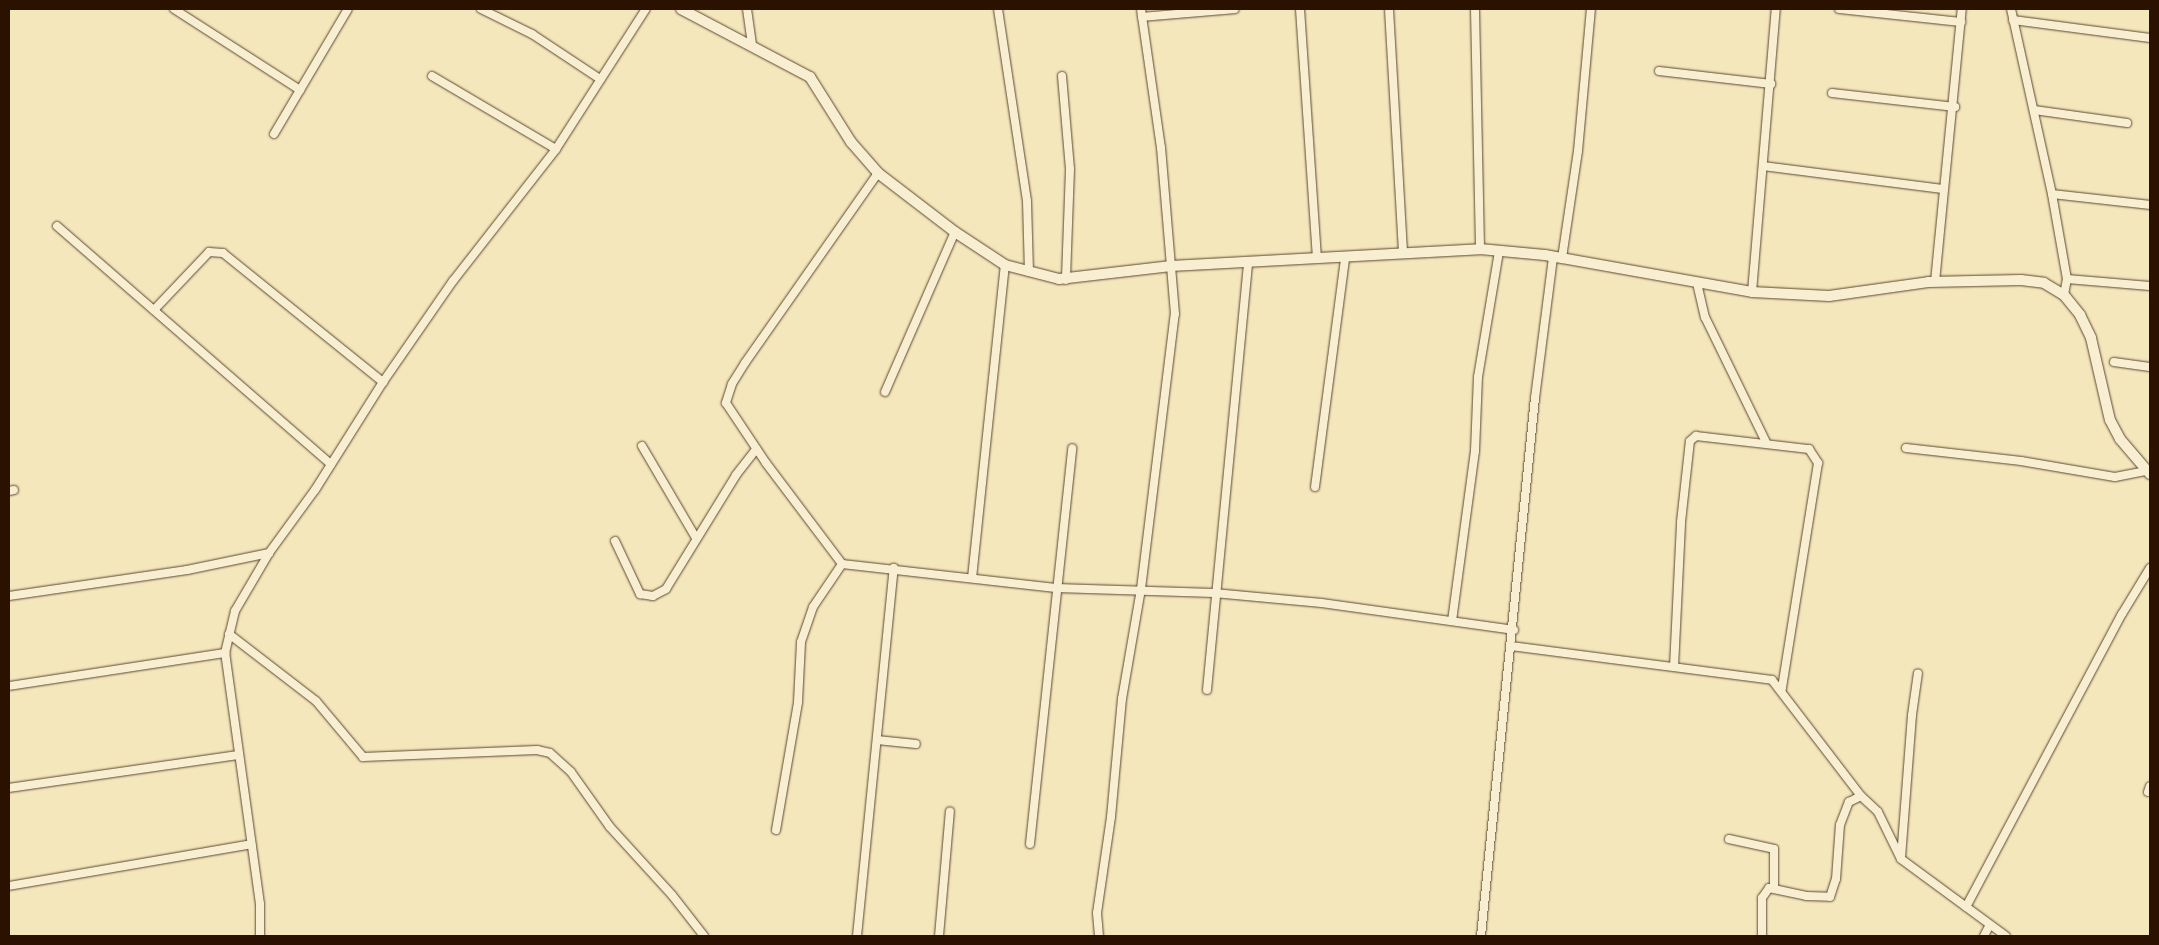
<!DOCTYPE html>
<style>
body{margin:0}
#map{position:relative;width:2159px;height:945px;overflow:hidden;background:#f4e7bb;font-family:Alegreya,serif}
div>[style]{position:absolute}
.roads{filter:drop-shadow(0 0 1px #5d462f) drop-shadow(0 0 1px #5d462f)}
.minor>*{height:8px;margin:-4px;padding:0 4px;transform-origin:4px;border-radius:4px;background:#f8efd3}
.secondary>*{height:10px;margin:-5px;padding:0 5px;transform-origin:5px;border-radius:5px;background:#f8efd3}
span{translate:-50% -50%;white-space:nowrap;text-align:center;line-height:1.15;-webkit-text-stroke:4px #f8efd3;paint-order:stroke}
.frame{position:absolute;inset:0;border:10px solid #2b1100;pointer-events:none}
</style>
<div id="map">
<div class="roads">
<div class="minor">
<i style="left:174px;top:9px;width:150px;rotate:32.7deg"></i>
<i style="left:481px;top:9px;width:57px;rotate:26.1deg"></i>
<i style="left:532px;top:34px;width:82px;rotate:33.5deg"></i>
<i style="left:747px;top:9px;width:36px;rotate:82deg"></i>
<i style="left:998px;top:9px;width:194px;rotate:81.4deg"></i>
<i style="left:1027px;top:201px;width:71px;rotate:88.4deg"></i>
<i style="left:1300px;top:9px;width:250px;rotate:86.1deg"></i>
<i style="left:1389px;top:9px;width:245px;rotate:86.7deg"></i>
<i style="left:1475px;top:9px;width:240px;rotate:88.8deg"></i>
<i style="left:1839px;top:9px;width:123px;rotate:6.1deg"></i>
<i style="left:2011px;top:9px;width:189px;rotate:77.5deg"></i>
<i style="left:2052px;top:194px;width:86px;rotate:80deg"></i>
<i style="left:2067px;top:279px;width:16px;rotate:101deg"></i>
<i style="left:1142px;top:17px;width:93px;rotate:-4.9deg"></i>
<i style="left:2013px;top:20px;width:138px;rotate:7.5deg"></i>
<i style="left:1659px;top:71px;width:113px;rotate:6.6deg"></i>
<i style="left:432px;top:76px;width:144px;rotate:30.5deg"></i>
<i style="left:1062px;top:76px;width:93px;rotate:85.1deg"></i>
<i style="left:1070px;top:169px;width:111px;rotate:92.1deg"></i>
<i style="left:1832px;top:93px;width:124px;rotate:6.5deg"></i>
<i style="left:2034px;top:110px;width:94px;rotate:8deg"></i>
<i style="left:274px;top:134px;width:145px;rotate:-59.4deg"></i>
<i style="left:1763px;top:166px;width:181px;rotate:7.3deg"></i>
<i style="left:878px;top:173px;width:232px;rotate:125deg"></i>
<i style="left:745px;top:363px;width:25px;rotate:122deg"></i>
<i style="left:732px;top:384px;width:20px;rotate:108deg"></i>
<i style="left:726px;top:403px;width:72px;rotate:56.3deg"></i>
<i style="left:766px;top:463px;width:126px;rotate:53deg"></i>
<i style="left:842px;top:564px;width:215px;rotate:6.4deg"></i>
<i style="left:1056px;top:588px;width:158px;rotate:1.8deg"></i>
<i style="left:1214px;top:593px;width:108px;rotate:5.3deg"></i>
<i style="left:1322px;top:603px;width:194px;rotate:8deg"></i>
<i style="left:2052px;top:194px;width:99px;rotate:6.4deg"></i>
<i style="left:57px;top:226px;width:363px;rotate:41deg"></i>
<i style="left:1562px;top:258px;width:108px;rotate:-81.5deg"></i>
<i style="left:1578px;top:151px;width:143px;rotate:-84.8deg"></i>
<i style="left:2067px;top:279px;width:83px;rotate:4.8deg"></i>
<i style="left:1935px;top:282px;width:274px;rotate:-84.4deg"></i>
<i style="left:1697px;top:283px;width:35px;rotate:77deg"></i>
<i style="left:1705px;top:317px;width:139px;rotate:64deg"></i>
<i style="left:1752px;top:292px;width:284px;rotate:-85.2deg"></i>
<i style="left:154px;top:310px;width:80px;rotate:-46.5deg"></i>
<i style="left:209px;top:252px;width:14px;rotate:4deg"></i>
<i style="left:223px;top:253px;width:206px;rotate:38.9deg"></i>
<i style="left:2114px;top:362px;width:36px;rotate:8deg"></i>
<i style="left:885px;top:392px;width:175px;rotate:-66.4deg"></i>
<i style="left:642px;top:446px;width:107px;rotate:59.6deg"></i>
<i style="left:1906px;top:448px;width:116px;rotate:6.4deg"></i>
<i style="left:2021px;top:461px;width:95px;rotate:9.7deg"></i>
<i style="left:2115px;top:477px;width:32px;rotate:-11deg"></i>
<i style="left:1315px;top:487px;width:230px;rotate:-82.5deg"></i>
<i style="left:9px;top:491px;width:5px;rotate:-11deg"></i>
<i style="left:615px;top:541px;width:59px;rotate:64.7deg"></i>
<i style="left:640px;top:594px;width:13px;rotate:9deg"></i>
<i style="left:653px;top:596px;width:15px;rotate:-28deg"></i>
<i style="left:666px;top:589px;width:134px;rotate:-58.4deg"></i>
<i style="left:736px;top:475px;width:33px;rotate:-52deg"></i>
<i style="left:972px;top:578px;width:315px;rotate:-84deg"></i>
<i style="left:9px;top:596px;width:180px;rotate:-8.3deg"></i>
<i style="left:187px;top:570px;width:84px;rotate:-11.7deg"></i>
<i style="left:1452px;top:621px;width:172px;rotate:-82.3deg"></i>
<i style="left:1475px;top:451px;width:74px;rotate:-87.7deg"></i>
<i style="left:1478px;top:377px;width:128px;rotate:-80.5deg"></i>
<i style="left:229px;top:634px;width:110px;rotate:37.6deg"></i>
<i style="left:316px;top:701px;width:73px;rotate:50deg"></i>
<i style="left:363px;top:757px;width:174px;rotate:-2.3deg"></i>
<i style="left:537px;top:750px;width:13px;rotate:13deg"></i>
<i style="left:550px;top:753px;width:28px;rotate:42deg"></i>
<i style="left:571px;top:772px;width:67px;rotate:54.7deg"></i>
<i style="left:610px;top:827px;width:92px;rotate:47.6deg"></i>
<i style="left:672px;top:895px;width:52px;rotate:52deg"></i>
<i style="left:1511px;top:646px;width:263px;rotate:7.4deg"></i>
<i style="left:1772px;top:680px;width:146px;rotate:52.5deg"></i>
<i style="left:1861px;top:796px;width:23px;rotate:43deg"></i>
<i style="left:1878px;top:812px;width:52px;rotate:63.9deg"></i>
<i style="left:1901px;top:859px;width:130px;rotate:36.3deg"></i>
<i style="left:1674px;top:667px;width:145px;rotate:-87.2deg"></i>
<i style="left:1681px;top:522px;width:81px;rotate:-83.7deg"></i>
<i style="left:1690px;top:441px;width:8px;rotate:-40deg"></i>
<i style="left:1696px;top:436px;width:114px;rotate:6.6deg"></i>
<i style="left:1809px;top:449px;width:17px;rotate:57deg"></i>
<i style="left:1818px;top:463px;width:229px;rotate:99.1deg"></i>
<i style="left:9px;top:686px;width:219px;rotate:-8.7deg"></i>
<i style="left:1207px;top:690px;width:430px;rotate:-84.5deg"></i>
<i style="left:877px;top:740px;width:39px;rotate:6deg"></i>
<i style="left:9px;top:788px;width:231px;rotate:-8.2deg"></i>
<i style="left:2148px;top:792px;width:6px;rotate:-72deg"></i>
<i style="left:776px;top:830px;width:130px;rotate:-80.2deg"></i>
<i style="left:798px;top:702px;width:60px;rotate:-87.1deg"></i>
<i style="left:801px;top:642px;width:37px;rotate:-71deg"></i>
<i style="left:813px;top:607px;width:52px;rotate:-56deg"></i>
<i style="left:1729px;top:839px;width:46px;rotate:12.5deg"></i>
<i style="left:1774px;top:849px;width:38px;rotate:90deg"></i>
<i style="left:1030px;top:844px;width:398px;rotate:-83.9deg"></i>
<i style="left:1901px;top:858px;width:143px;rotate:-85.6deg"></i>
<i style="left:1912px;top:715px;width:42px;rotate:-81.9deg"></i>
<i style="left:9px;top:886px;width:246px;rotate:-9.8deg"></i>
<i style="left:1966px;top:907px;width:332px;rotate:-62deg"></i>
<i style="left:2122px;top:614px;width:54px;rotate:-58.7deg"></i>
<i style="left:260px;top:936px;width:32px;rotate:-90deg"></i>
<i style="left:260px;top:904px;width:253px;rotate:-97.9deg"></i>
<i style="left:225px;top:653px;width:43px;rotate:-76.6deg"></i>
<i style="left:235px;top:611px;width:67px;rotate:-59.6deg"></i>
<i style="left:269px;top:553px;width:78px;rotate:-53.9deg"></i>
<i style="left:315px;top:490px;width:128px;rotate:-57.8deg"></i>
<i style="left:383px;top:382px;width:123px;rotate:-55.3deg"></i>
<i style="left:453px;top:281px;width:167px;rotate:-52deg"></i>
<i style="left:556px;top:149px;width:166px;rotate:-57.3deg"></i>
<i style="left:857px;top:936px;width:370px;rotate:-84.3deg"></i>
<i style="left:939px;top:936px;width:125px;rotate:-85deg"></i>
<i style="left:1099px;top:936px;width:23px;rotate:-95deg"></i>
<i style="left:1097px;top:913px;width:97px;rotate:-81.7deg"></i>
<i style="left:1111px;top:817px;width:119px;rotate:-84.7deg"></i>
<i style="left:1122px;top:699px;width:112px;rotate:-80.2deg"></i>
<i style="left:1141px;top:589px;width:277px;rotate:-83deg"></i>
<i style="left:1175px;top:314px;width:167px;rotate:-94.8deg"></i>
<i style="left:1161px;top:148px;width:140px;rotate:-98.2deg"></i>
<i style="left:1481px;top:936px;width:541px;rotate:-84.27deg"></i>
<i style="left:1535px;top:398px;width:142px;rotate:-82.7deg"></i>
<i style="left:1762px;top:936px;width:38px;rotate:-90deg"></i>
<i style="left:1762px;top:898px;width:12px;rotate:-55deg"></i>
<i style="left:1769px;top:888px;width:38px;rotate:12deg"></i>
<i style="left:1806px;top:896px;width:24px;rotate:2deg"></i>
<i style="left:1830px;top:897px;width:19px;rotate:-72deg"></i>
<i style="left:1836px;top:879px;width:54px;rotate:-85.8deg"></i>
<i style="left:1840px;top:825px;width:25px;rotate:-69deg"></i>
<i style="left:1849px;top:802px;width:13px;rotate:-27deg"></i>
<i style="left:1984px;top:936px;width:11px;rotate:-63deg"></i>
</div>
<div class="secondary">
<i style="left:681px;top:9px;width:146px;rotate:27.8deg"></i>
<i style="left:810px;top:77px;width:77px;rotate:57.8deg"></i>
<i style="left:851px;top:142px;width:41px;rotate:48.9deg"></i>
<i style="left:878px;top:173px;width:97px;rotate:37.5deg"></i>
<i style="left:955px;top:232px;width:60px;rotate:33.4deg"></i>
<i style="left:1005px;top:265px;width:56px;rotate:14.5deg"></i>
<i style="left:1059px;top:279px;width:113px;rotate:-6.6deg"></i>
<i style="left:1171px;top:266px;width:309px;rotate:-3.1deg"></i>
<i style="left:1480px;top:249px;width:65px;rotate:5.3deg"></i>
<i style="left:1545px;top:255px;width:210px;rotate:10.1deg"></i>
<i style="left:1752px;top:292px;width:77px;rotate:3deg"></i>
<i style="left:1829px;top:296px;width:100px;rotate:-8deg"></i>
<i style="left:1928px;top:282px;width:93px;rotate:-1.2deg"></i>
<i style="left:2021px;top:280px;width:23px;rotate:7deg"></i>
<i style="left:2044px;top:283px;width:23px;rotate:31deg"></i>
<i style="left:2064px;top:295px;width:26px;rotate:51deg"></i>
<i style="left:2080px;top:315px;width:25px;rotate:64deg"></i>
<i style="left:2091px;top:338px;width:84px;rotate:77deg"></i>
<i style="left:2110px;top:420px;width:21px;rotate:62deg"></i>
<i style="left:2120px;top:439px;width:46px;rotate:49.4deg"></i>
</div>
</div>
<div class="frame"></div>
</div>
